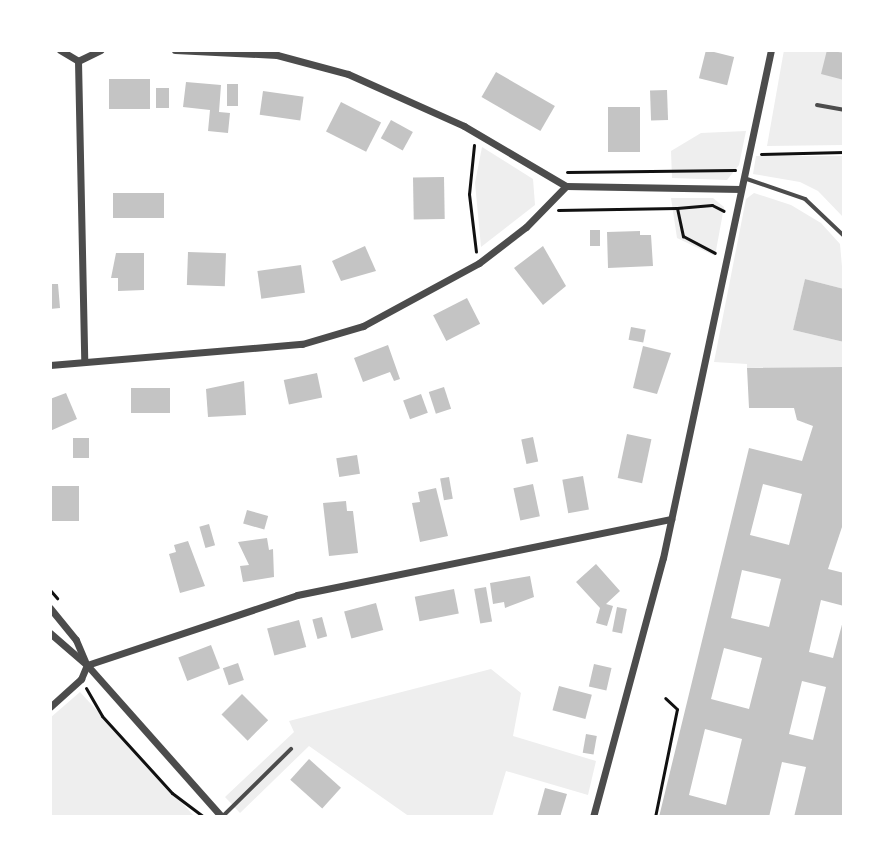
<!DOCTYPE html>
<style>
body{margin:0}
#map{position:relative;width:894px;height:867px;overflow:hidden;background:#fff;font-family:"Source Sans 3",sans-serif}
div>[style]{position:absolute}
.green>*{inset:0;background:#eee}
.building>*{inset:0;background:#c4c4c4;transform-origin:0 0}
.path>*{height:3px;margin:-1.5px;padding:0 1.5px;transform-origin:1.5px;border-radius:1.5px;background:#111}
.service>*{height:4px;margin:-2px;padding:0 2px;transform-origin:2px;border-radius:2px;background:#4c4c4c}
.minor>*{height:7px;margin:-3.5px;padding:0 3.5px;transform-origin:3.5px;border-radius:3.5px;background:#4c4c4c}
span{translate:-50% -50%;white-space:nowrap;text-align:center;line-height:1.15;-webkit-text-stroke:8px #fff;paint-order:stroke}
.frame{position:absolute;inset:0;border:52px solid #fff;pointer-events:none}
</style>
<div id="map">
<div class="green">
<i style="clip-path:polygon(784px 50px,844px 50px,844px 145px,767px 146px)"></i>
<i style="clip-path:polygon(746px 131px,739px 165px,727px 180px,672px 178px,671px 151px,701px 133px)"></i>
<i style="clip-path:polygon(482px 147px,533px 179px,535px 205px,481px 247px,475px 183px)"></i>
<i style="clip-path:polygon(756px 156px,844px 156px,844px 218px,818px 191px,800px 182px,753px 174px)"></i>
<i style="clip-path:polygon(754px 193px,791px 205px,821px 223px,840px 244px,844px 289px,805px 279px,793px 330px,844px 342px,844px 367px,747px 368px,747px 364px,714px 362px,746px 199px)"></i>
<i style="clip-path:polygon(671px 198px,713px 198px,724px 207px,715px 256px,677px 238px)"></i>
<i style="clip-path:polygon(491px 669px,521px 693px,513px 736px,596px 761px,588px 795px,506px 771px,492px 817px,410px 817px,309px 746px,240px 813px,225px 797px,294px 732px,289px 721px)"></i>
<i style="clip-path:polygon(80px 692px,195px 817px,50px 817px,50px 718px)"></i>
</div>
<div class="building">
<i style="left:706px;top:50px;width:29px;height:29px;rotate:14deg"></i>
<i style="clip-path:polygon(827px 50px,844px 53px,844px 80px,821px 74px)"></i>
<i style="left:496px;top:72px;width:68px;height:29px;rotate:30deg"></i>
<i style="left:150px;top:79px;width:30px;height:41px;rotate:90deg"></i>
<i style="clip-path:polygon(186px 82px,221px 85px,219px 112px,230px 113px,228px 133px,208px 131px,210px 110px,183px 107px)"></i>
<i style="left:227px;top:84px;width:11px;height:22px"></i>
<i style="left:156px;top:88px;width:13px;height:20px"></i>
<i style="left:667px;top:90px;width:30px;height:17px;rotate:88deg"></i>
<i style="left:263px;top:91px;width:41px;height:24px;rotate:8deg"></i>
<i style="left:341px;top:102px;width:45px;height:33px;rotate:27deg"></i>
<i style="left:608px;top:107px;width:32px;height:45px"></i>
<i style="left:391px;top:120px;width:25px;height:21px;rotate:29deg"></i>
<i style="left:444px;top:177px;width:42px;height:31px;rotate:89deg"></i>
<i style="left:113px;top:193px;width:51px;height:25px"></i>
<i style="left:590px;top:230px;width:10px;height:16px"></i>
<i style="clip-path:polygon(640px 231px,640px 235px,651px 235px,653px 266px,608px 268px,607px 232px)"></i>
<i style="clip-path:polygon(365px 246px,376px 271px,341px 281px,332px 261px)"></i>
<i style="clip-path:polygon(543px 246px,566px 286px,543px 305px,514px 268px)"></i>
<i style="left:188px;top:252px;width:38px;height:33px;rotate:2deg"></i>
<i style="clip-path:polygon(116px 253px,144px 253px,144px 290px,118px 291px,118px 278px,111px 278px)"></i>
<i style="left:301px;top:265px;width:28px;height:44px;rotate:82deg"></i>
<i style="clip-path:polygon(805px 279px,844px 289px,844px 342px,793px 330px)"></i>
<i style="clip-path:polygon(50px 284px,58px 284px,60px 308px,50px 309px)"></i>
<i style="left:467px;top:298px;width:29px;height:38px;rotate:63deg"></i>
<i style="left:631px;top:327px;width:15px;height:13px;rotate:11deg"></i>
<i style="clip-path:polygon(388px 345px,400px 379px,394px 381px,390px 372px,363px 382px,354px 358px)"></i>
<i style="clip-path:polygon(643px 346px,671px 353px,657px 394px,633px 388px)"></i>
<i style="clip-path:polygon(evenodd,844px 367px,844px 521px,828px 569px,844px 573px,844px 606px,821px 600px,809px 652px,833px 658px,844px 617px,844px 817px,794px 817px,806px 767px,782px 762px,769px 817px,659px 817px,749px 448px,802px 461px,813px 426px,797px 420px,794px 408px,749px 408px,747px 368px,844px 367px,763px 484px,802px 494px,789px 545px,750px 535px,763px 484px,844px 367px,742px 570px,781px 579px,769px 627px,731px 618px,742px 570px,844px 367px,724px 648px,762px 658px,749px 709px,711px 699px,724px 648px,844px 367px,802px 681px,826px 687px,813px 740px,789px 734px,802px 681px,844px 367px,705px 729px,742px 739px,726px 805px,689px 795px,705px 729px)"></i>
<i style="left:317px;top:373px;width:25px;height:34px;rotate:78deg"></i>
<i style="clip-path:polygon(244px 381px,246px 415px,208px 417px,206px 389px)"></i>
<i style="left:444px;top:387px;width:23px;height:16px;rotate:72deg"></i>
<i style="left:131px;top:388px;width:39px;height:25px"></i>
<i style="clip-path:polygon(66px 393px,77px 419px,50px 431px,50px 399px)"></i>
<i style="left:421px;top:394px;width:20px;height:19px;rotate:70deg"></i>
<i style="left:627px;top:434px;width:25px;height:45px;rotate:12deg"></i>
<i style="left:533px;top:437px;width:25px;height:12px;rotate:78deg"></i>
<i style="left:73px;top:438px;width:16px;height:20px"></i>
<i style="left:357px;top:455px;width:19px;height:21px;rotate:81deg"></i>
<i style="left:583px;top:476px;width:34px;height:21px;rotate:80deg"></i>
<i style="left:449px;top:477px;width:22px;height:9px;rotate:80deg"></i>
<i style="left:533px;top:484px;width:33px;height:20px;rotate:78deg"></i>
<i style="left:50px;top:486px;width:29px;height:35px"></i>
<i style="clip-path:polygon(436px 488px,448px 536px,420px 542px,412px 503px,420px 502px,418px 492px)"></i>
<i style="clip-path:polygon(346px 501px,347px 511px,353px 511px,358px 553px,329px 556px,323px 503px)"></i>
<i style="left:247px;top:510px;width:22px;height:14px;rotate:16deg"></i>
<i style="left:209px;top:524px;width:22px;height:10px;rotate:74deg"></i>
<i style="clip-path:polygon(267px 538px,269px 550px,273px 549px,274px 577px,243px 582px,240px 566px,249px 565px,238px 542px)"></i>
<i style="clip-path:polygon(188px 541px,205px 586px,180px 593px,169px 554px,176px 552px,174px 545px)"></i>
<i style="clip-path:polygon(596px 564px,620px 591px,606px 604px,613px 606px,607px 626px,596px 623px,600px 608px,576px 582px)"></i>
<i style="clip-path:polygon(530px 576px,534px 597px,505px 608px,504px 602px,493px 604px,490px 583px)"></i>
<i style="left:486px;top:587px;width:35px;height:12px;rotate:80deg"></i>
<i style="left:454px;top:589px;width:25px;height:40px;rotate:79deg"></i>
<i style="left:376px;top:603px;width:28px;height:33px;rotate:75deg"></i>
<i style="left:617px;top:607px;width:10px;height:25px;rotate:11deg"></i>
<i style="left:322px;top:617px;width:20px;height:10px;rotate:75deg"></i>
<i style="left:299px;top:620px;width:28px;height:33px;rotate:75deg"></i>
<i style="left:211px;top:645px;width:25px;height:35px;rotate:69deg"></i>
<i style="left:238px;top:663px;width:18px;height:16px;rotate:71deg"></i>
<i style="left:594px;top:664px;width:18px;height:23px;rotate:13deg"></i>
<i style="left:559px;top:686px;width:34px;height:25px;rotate:15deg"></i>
<i style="left:242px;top:694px;width:37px;height:29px;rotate:45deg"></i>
<i style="left:586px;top:734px;width:11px;height:19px;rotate:10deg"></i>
<i style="left:309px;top:759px;width:43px;height:28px;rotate:42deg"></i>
<i style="clip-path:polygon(545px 788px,567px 794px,560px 817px,537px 817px)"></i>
</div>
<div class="path">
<i style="left:474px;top:145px;width:49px;rotate:95.8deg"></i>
<i style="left:469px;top:194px;width:58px;rotate:83.1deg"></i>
<i style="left:761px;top:154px;width:83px;rotate:-1.4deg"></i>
<i style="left:567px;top:172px;width:168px;rotate:-0.7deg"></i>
<i style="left:677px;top:208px;width:35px;rotate:-5deg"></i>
<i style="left:712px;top:205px;width:13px;rotate:27deg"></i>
<i style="left:558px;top:210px;width:119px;rotate:-1deg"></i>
<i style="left:677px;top:208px;width:29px;rotate:78deg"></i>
<i style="left:683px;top:236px;width:36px;rotate:28deg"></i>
<i style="left:50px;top:590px;width:11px;rotate:49deg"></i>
<i style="left:86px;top:688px;width:32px;rotate:60deg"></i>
<i style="left:102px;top:716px;width:104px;rotate:47.7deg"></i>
<i style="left:172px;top:793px;width:40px;rotate:37deg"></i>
<i style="left:655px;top:817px;width:110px;rotate:-78.5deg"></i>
<i style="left:677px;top:709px;width:16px;rotate:-137deg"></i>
</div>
<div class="service">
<i style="left:817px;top:105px;width:27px;rotate:10deg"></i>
<i style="left:744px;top:178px;width:65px;rotate:19deg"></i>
<i style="left:805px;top:199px;width:54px;rotate:43.5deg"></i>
<i style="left:222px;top:817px;width:97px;rotate:-44.6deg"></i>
</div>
<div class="minor">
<i style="left:60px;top:50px;width:21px;rotate:31deg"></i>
<i style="left:78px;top:61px;width:25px;rotate:-26deg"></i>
<i style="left:175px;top:50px;width:102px;rotate:2.8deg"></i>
<i style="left:277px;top:55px;width:73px;rotate:15deg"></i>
<i style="left:348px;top:74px;width:127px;rotate:24.1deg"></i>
<i style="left:464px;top:126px;width:118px;rotate:30.5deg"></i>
<i style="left:78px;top:61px;width:298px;rotate:88.8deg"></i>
<i style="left:50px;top:365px;width:253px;rotate:-4.8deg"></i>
<i style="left:302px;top:344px;width:64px;rotate:-16.4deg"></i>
<i style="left:363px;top:326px;width:132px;rotate:-28.5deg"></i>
<i style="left:479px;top:263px;width:59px;rotate:-37.5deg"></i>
<i style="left:526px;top:227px;width:57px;rotate:-45.7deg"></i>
<i style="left:566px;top:186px;width:175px;rotate:1deg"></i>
<i style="left:50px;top:608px;width:41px;rotate:50.9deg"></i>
<i style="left:76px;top:640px;width:25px;rotate:67deg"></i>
<i style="left:50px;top:633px;width:49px;rotate:40.9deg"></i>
<i style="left:87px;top:665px;width:203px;rotate:48.4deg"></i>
<i style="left:50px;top:707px;width:42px;rotate:-42.1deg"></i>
<i style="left:81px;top:679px;width:15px;rotate:-67deg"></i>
<i style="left:87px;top:665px;width:221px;rotate:-18.4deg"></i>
<i style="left:297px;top:595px;width:382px;rotate:-11.5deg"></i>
<i style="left:593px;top:817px;width:268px;rotate:-74.9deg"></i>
<i style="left:663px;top:558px;width:519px;rotate:-78deg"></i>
</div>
<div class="frame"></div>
</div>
